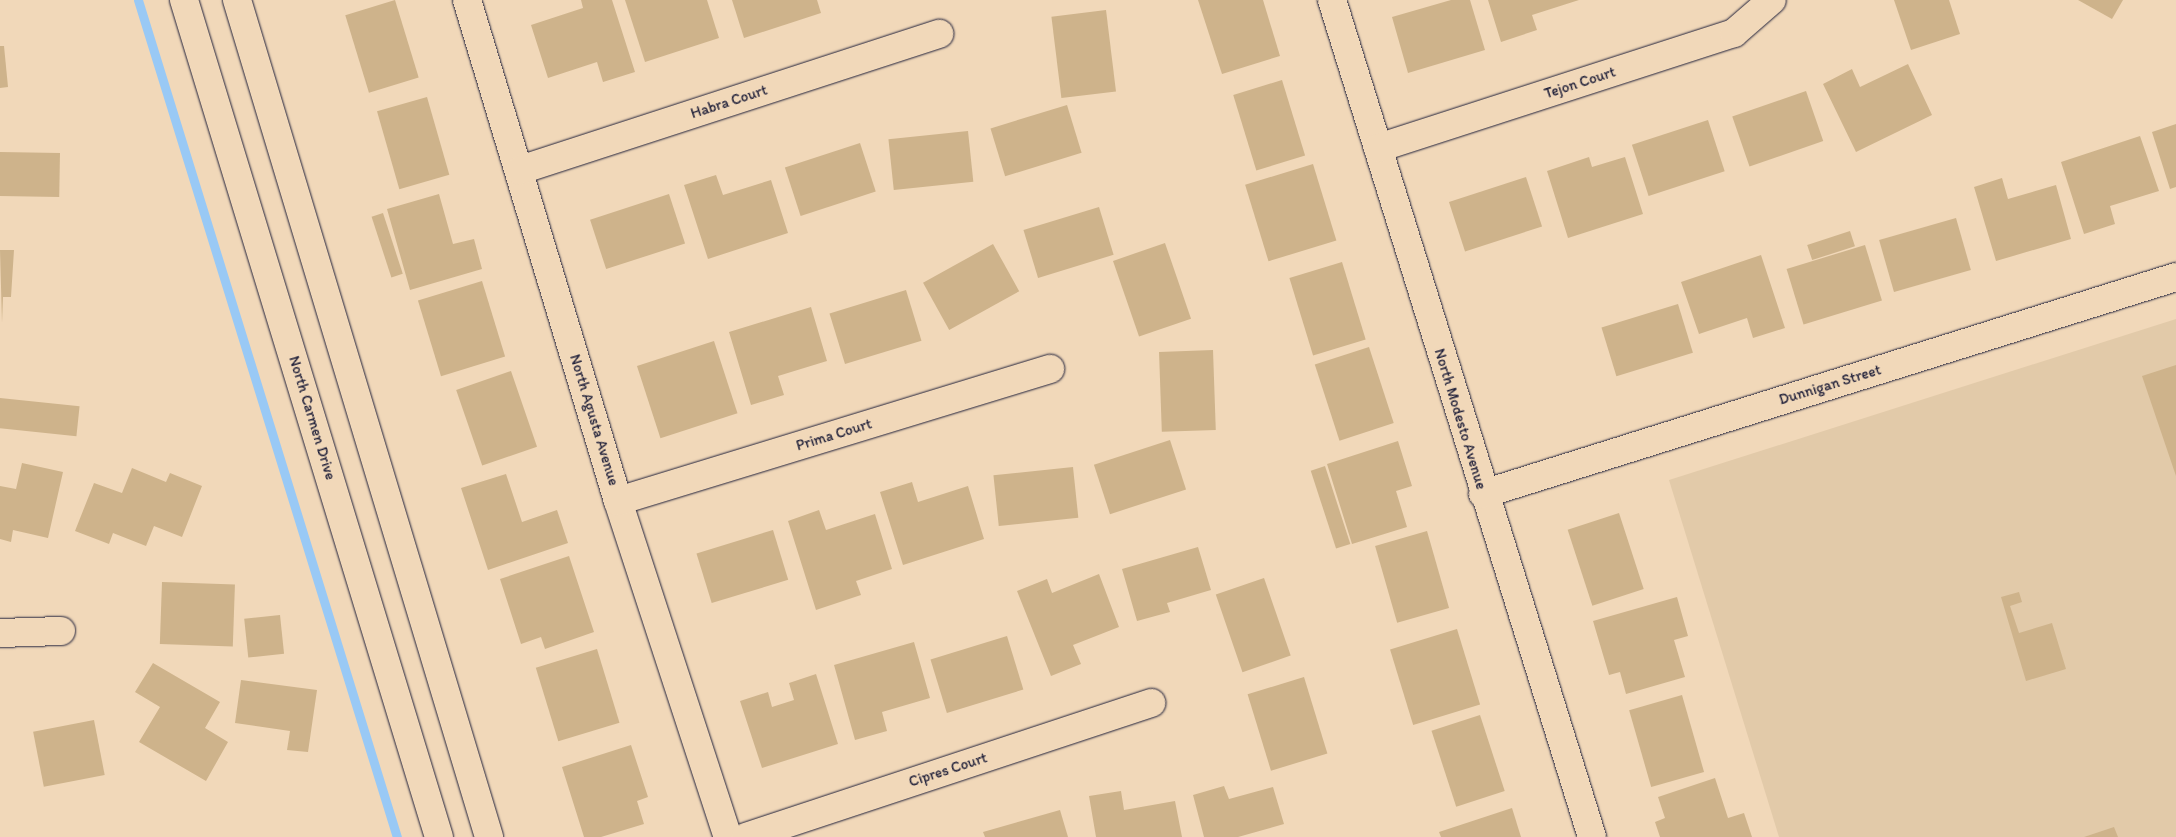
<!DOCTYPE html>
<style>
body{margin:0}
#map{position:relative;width:2176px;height:837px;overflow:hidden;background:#f1d8b9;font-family:Itim,sans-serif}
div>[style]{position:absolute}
.built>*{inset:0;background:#e2caa9}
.stream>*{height:9px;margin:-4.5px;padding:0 4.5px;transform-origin:4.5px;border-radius:4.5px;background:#99c9f5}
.building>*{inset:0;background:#ceb38b;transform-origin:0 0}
.roads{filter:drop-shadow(0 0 1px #22223b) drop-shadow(0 0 1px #22223b)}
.minor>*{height:28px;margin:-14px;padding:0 14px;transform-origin:14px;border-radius:14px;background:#f1d8b9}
.secondary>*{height:28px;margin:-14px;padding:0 14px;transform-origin:14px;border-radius:14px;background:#f1d8b9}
span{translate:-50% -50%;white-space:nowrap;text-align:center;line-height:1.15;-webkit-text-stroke:4px #f1d8b9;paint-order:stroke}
.street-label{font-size:15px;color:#22223b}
</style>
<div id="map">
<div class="built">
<i style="clip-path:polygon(2176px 319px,2176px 837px,1779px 837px,1669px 480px)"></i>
</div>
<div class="stream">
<i style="left:138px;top:0;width:876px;rotate:72.81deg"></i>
</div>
<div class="building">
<i style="left:395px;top:0;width:81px;height:52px;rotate:73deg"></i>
<i style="clip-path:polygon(581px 0,612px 0,635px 72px,603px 82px,597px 62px,548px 78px,531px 25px,583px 8px)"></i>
<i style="clip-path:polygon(625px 0,707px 0,719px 38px,645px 62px)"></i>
<i style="clip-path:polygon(732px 0,817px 0,821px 13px,744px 38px)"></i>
<i style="clip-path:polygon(1198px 0,1263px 0,1280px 56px,1222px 74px)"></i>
<i style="clip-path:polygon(1451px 0,1470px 0,1485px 50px,1408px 73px,1392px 17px)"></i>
<i style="clip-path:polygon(1488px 0,1579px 0,1532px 15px,1537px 30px,1501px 42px)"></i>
<i style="clip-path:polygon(1894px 0,1949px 0,1960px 34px,1911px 50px)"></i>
<i style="clip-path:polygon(2078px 0,2123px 0,2112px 19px)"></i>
<i style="left:1106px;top:10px;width:82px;height:55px;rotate:83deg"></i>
<i style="clip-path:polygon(0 46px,4px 46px,8px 87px,0 88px)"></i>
<i style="clip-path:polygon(1908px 64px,1932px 115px,1856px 152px,1823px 84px,1852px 69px,1860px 87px)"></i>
<i style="left:1282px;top:80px;width:79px;height:51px;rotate:73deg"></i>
<i style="left:1806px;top:91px;width:53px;height:78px;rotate:71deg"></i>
<i style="left:427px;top:97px;width:81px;height:52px;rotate:74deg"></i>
<i style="left:1067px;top:105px;width:50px;height:80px;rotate:73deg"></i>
<i style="left:1708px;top:120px;width:54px;height:80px;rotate:72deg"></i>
<i style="clip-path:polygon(2176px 124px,2176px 187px,2170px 189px,2152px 132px)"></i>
<i style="left:968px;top:131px;width:51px;height:80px;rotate:84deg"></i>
<i style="clip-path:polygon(2140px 136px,2159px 191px,2110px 206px,2115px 224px,2084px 234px,2061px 162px)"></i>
<i style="left:860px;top:143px;width:51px;height:79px;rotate:72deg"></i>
<i style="left:0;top:152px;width:60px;height:44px;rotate:1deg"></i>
<i style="clip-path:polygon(1589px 157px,1592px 167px,1625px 157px,1643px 214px,1568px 238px,1547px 171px)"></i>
<i style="left:1313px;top:164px;width:80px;height:71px;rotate:73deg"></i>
<i style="clip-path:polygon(716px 175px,723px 195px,771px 180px,788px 233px,708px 259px,684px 185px)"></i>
<i style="left:1526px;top:177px;width:52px;height:81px;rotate:72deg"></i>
<i style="clip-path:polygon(2002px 178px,2008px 199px,2056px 185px,2071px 239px,1996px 261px,1974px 187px)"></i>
<i style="clip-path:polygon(439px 194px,453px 244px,474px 239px,482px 269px,410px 290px,387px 209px)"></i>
<i style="left:669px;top:194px;width:52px;height:83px;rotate:72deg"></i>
<i style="left:1099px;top:207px;width:50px;height:79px;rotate:73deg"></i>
<i style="left:383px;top:213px;width:64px;height:12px;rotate:72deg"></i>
<i style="left:1956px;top:218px;width:54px;height:80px;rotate:74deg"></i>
<i style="left:1850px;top:231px;width:16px;height:45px;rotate:72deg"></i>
<i style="left:1165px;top:243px;width:80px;height:55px;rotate:71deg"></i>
<i style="left:993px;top:244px;width:54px;height:80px;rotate:61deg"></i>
<i style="left:1865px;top:245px;width:58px;height:82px;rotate:73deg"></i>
<i style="clip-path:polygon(0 250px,14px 250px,11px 297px,3px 297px,2px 323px)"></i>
<i style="clip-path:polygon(1761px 255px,1785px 328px,1753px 338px,1747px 318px,1699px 334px,1681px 282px)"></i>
<i style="left:1342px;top:262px;width:81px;height:55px;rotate:73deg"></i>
<i style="left:482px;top:281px;width:79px;height:67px;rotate:73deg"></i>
<i style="left:906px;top:290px;width:53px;height:80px;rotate:73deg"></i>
<i style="left:1678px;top:304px;width:51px;height:80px;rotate:73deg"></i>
<i style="clip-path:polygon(811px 307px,827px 361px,778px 376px,784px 395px,751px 405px,729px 332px)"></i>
<i style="left:714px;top:341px;width:76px;height:81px;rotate:72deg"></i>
<i style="left:1369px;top:347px;width:80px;height:57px;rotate:72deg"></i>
<i style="left:1213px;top:350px;width:80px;height:54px;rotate:88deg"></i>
<i style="clip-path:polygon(2176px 365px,2176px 476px,2142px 376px)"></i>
<i style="left:511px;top:371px;width:80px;height:58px;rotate:71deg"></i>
<i style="left:0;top:398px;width:80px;height:30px;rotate:6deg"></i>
<i style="left:1170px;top:440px;width:52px;height:80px;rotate:72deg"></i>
<i style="clip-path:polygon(1398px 441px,1412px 486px,1396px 491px,1407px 527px,1352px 544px,1327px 464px)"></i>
<i style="clip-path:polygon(22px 463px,63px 472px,48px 538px,13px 530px,11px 542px,0 539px,0 486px,16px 489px)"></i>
<i style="left:1325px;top:466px;width:82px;height:15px;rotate:72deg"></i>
<i style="left:1073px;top:467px;width:51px;height:80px;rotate:84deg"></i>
<i style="clip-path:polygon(132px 468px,166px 482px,170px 473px,202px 486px,182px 537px,154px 526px,146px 546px,113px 533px,109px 544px,75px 531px,94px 483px,122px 493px)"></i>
<i style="clip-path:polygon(506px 474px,522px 522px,557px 510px,568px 543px,488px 570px,461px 488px)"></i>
<i style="clip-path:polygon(912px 482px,918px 502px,968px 486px,984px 539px,903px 565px,880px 492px)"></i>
<i style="clip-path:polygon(819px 510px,826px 530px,875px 514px,892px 569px,856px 581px,861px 595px,816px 610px,788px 521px)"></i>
<i style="left:1619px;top:513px;width:80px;height:54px;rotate:72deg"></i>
<i style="left:773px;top:530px;width:52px;height:80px;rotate:73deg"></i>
<i style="left:1427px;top:531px;width:80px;height:54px;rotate:74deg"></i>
<i style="clip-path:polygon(1198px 547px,1211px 590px,1167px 603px,1170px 612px,1137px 621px,1122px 569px)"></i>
<i style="clip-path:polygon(569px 556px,594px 632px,545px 649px,541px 637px,521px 644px,500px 579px)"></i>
<i style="clip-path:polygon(1099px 574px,1119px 627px,1073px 645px,1081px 664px,1051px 676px,1017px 591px,1047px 579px,1052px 593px)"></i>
<i style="left:1264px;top:578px;width:82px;height:51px;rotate:71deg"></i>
<i style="left:162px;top:582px;width:73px;height:62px;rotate:2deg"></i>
<i style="clip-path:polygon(2019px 592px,2022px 602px,2010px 606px,2019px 633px,2052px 623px,2066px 669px,2026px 681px,2001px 597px)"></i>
<i style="clip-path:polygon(1677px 597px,1688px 636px,1674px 640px,1685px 677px,1626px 694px,1620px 672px,1609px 675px,1593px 621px)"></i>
<i style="left:280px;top:615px;width:39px;height:36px;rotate:84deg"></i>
<i style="left:1457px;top:629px;width:79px;height:70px;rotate:73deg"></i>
<i style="left:1007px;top:636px;width:56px;height:80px;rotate:73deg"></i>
<i style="clip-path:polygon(914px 642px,930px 698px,882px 712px,887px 731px,855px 740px,834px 665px)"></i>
<i style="left:597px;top:649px;width:77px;height:64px;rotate:73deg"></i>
<i style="clip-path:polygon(153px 663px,220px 702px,205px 728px,228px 742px,206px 781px,139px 742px,160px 707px,135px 692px)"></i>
<i style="clip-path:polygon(816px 674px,838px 744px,762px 768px,740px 701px,768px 692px,772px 707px,794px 700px,789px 683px)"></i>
<i style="left:1304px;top:677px;width:80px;height:59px;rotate:73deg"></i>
<i style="clip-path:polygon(241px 680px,317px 690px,308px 752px,287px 750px,290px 731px,235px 723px)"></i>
<i style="left:1682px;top:695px;width:80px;height:55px;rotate:74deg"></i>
<i style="left:1480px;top:715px;width:80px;height:51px;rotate:72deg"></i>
<i style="left:94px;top:720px;width:56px;height:62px;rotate:79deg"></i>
<i style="clip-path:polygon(631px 745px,648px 797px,637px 801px,644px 824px,601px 837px,584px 837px,562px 767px)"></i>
<i style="clip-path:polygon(1715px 778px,1728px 818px,1744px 813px,1752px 837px,1660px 837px,1655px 822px,1665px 818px,1658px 797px)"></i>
<i style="clip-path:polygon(1224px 786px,1229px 799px,1273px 787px,1284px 824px,1238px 837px,1204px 837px,1193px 795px)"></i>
<i style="clip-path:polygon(1121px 791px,1124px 810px,1175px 801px,1182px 837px,1096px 837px,1089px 796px)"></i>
<i style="clip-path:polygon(1512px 808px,1521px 837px,1441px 837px,1439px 832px)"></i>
<i style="clip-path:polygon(1060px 810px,1068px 837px,985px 837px,983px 832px)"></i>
<i style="clip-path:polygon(2114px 827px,2118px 837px,2084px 837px)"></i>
</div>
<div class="roads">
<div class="minor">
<i style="left:467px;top:0;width:523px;rotate:73.23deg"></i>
<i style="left:618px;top:501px;width:354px;rotate:71.9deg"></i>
<i style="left:1332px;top:0;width:876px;rotate:72.74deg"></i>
<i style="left:1378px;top:148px;width:374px;rotate:-17.9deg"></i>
<i style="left:1734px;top:33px;width:50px;rotate:-41deg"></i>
<i style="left:520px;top:170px;width:441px;rotate:-18deg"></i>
<i style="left:1483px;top:494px;width:726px;rotate:-17.39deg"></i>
<i style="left:618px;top:501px;width:452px;rotate:-17deg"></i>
<i style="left:0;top:633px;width:61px;rotate:-1.9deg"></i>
<i style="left:746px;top:837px;width:427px;rotate:-18.3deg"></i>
</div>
<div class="secondary">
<i style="left:184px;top:0;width:875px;rotate:73.06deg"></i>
<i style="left:237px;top:0;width:874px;rotate:73.24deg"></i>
</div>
</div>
<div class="street-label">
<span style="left:1580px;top:83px;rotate:-18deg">Tejon Court</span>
<span style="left:729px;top:102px;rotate:-18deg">Habra Court</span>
<span style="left:1830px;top:385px;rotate:-17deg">Dunnigan Street</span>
<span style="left:312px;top:418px;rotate:73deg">North Carmen Drive</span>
<span style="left:1460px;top:419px;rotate:73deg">North Modesto Avenue</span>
<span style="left:594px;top:420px;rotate:73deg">North Agusta Avenue</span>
<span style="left:834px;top:435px;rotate:-17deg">Prima Court</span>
<span style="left:948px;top:770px;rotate:-18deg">Cipres Court</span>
</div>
</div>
